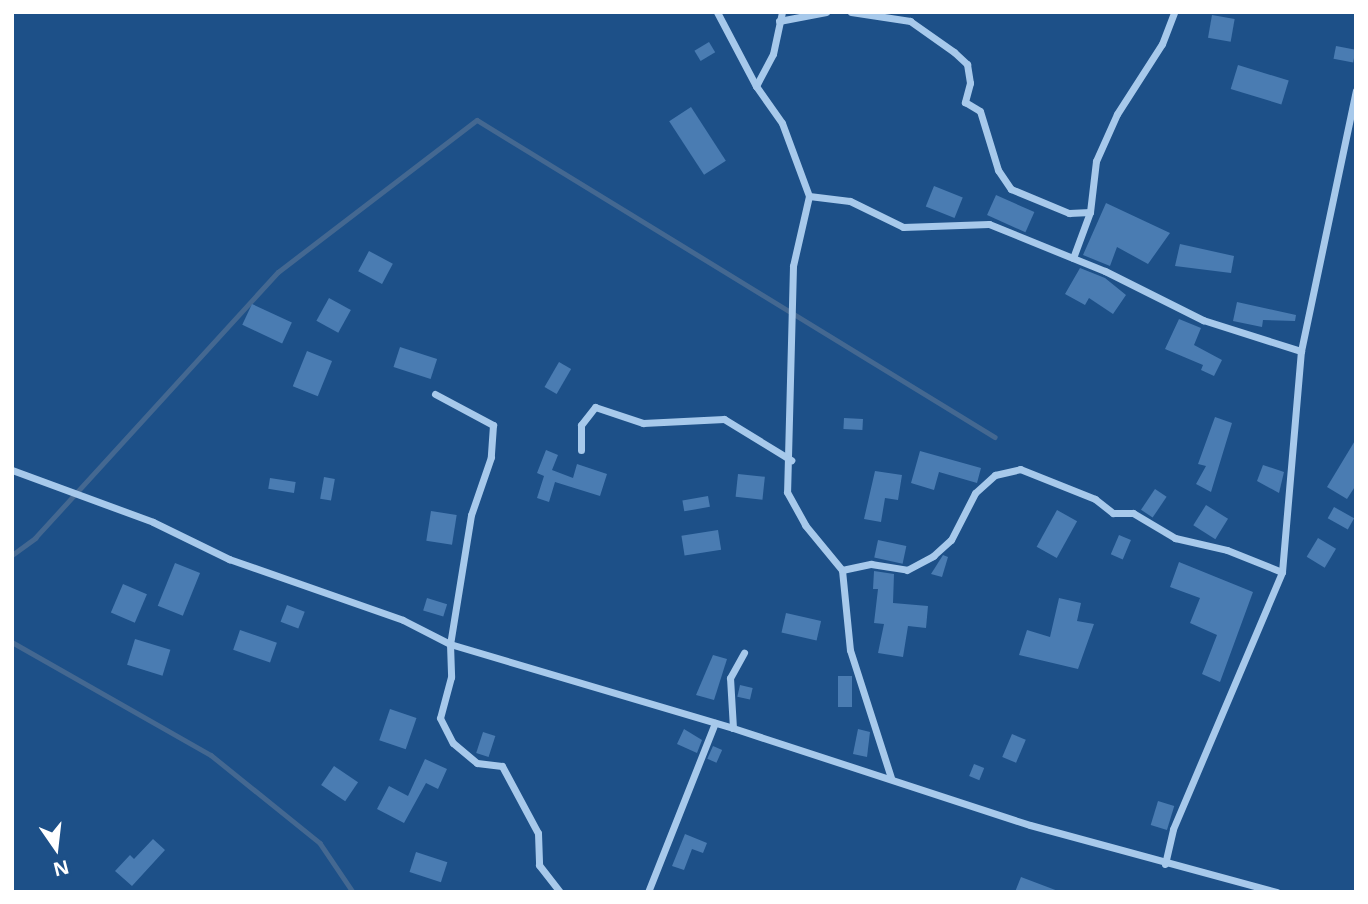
<!DOCTYPE html>
<style>
body{margin:0}
#map{position:relative;width:1368px;height:904px;overflow:hidden;background:#1d5088;font-family:"Open Sans",sans-serif}
div>[style]{position:absolute}
.stream>*{height:4.5px;margin:-2.25px;padding:0 2.25px;transform-origin:2.25px;border-radius:2.25px;background:#446891}
.building>*{inset:0;background:#4a7cb2;transform-origin:0 0}
.minor>*{height:7px;margin:-3.5px;padding:0 3.5px;transform-origin:3.5px;border-radius:3.5px;background:#a7c9eb}
span{translate:-50% -50%;white-space:nowrap;text-align:center;line-height:1.15;-webkit-text-stroke:5px #1d5088;paint-order:stroke}
.frame{position:absolute;inset:0;border:14px solid #fff;pointer-events:none}
.north{position:absolute;left:21px;top:813px;width:70px;height:70px;-webkit-text-stroke:5px #1d5088;paint-order:stroke;rotate:166deg;font-size:19px;font-weight:700;line-height:28px;text-align:center;color:#fff}
.north::after{content:'';display:block;margin:auto;width:24px;height:32px;background:#fff;clip-path:polygon(50% 0,100% 100%,50% 72%,0 100%)}
</style>
<div id="map">
<div class="stream">
<i style="left:12px;top:555px;width:29px;rotate:-36deg"></i>
<i style="left:35px;top:538px;width:360px;rotate:-47.6deg"></i>
<i style="left:278px;top:272px;width:250px;rotate:-37.4deg"></i>
<i style="left:477px;top:120px;width:607px;rotate:31.47deg"></i>
<i style="left:12px;top:642px;width:229px;rotate:29.6deg"></i>
<i style="left:211px;top:755px;width:140px;rotate:38.9deg"></i>
<i style="left:320px;top:843px;width:59px;rotate:56deg"></i>
</div>
<div class="building">
<i style="left:1212px;top:15px;width:23px;height:23px;rotate:10deg"></i>
<i style="left:709px;top:42px;width:12px;height:17px;rotate:59deg"></i>
<i style="left:1336px;top:46px;width:20px;height:13px;rotate:11deg"></i>
<i style="left:1238px;top:65px;width:53px;height:25px;rotate:17deg"></i>
<i style="left:691px;top:107px;width:64px;height:26px;rotate:57deg"></i>
<i style="left:934px;top:186px;width:31px;height:22px;rotate:22deg"></i>
<i style="left:996px;top:195px;width:42px;height:22px;rotate:24deg"></i>
<i style="clip-path:polygon(1106px 203px,1170px 233px,1148px 264px,1117px 247px,1110px 266px,1083px 255px)"></i>
<i style="clip-path:polygon(1180px 244px,1234px 256px,1231px 273px,1175px 266px)"></i>
<i style="left:369px;top:251px;width:27px;height:23px;rotate:28deg"></i>
<i style="clip-path:polygon(1080px 268px,1105px 278px,1126px 295px,1113px 314px,1089px 298px,1085px 305px,1065px 294px)"></i>
<i style="left:329px;top:298px;width:25px;height:26px;rotate:29deg"></i>
<i style="clip-path:polygon(1237px 302px,1296px 315px,1295px 321px,1263px 320px,1262px 327px,1233px 321px)"></i>
<i style="left:252px;top:304px;width:44px;height:23px;rotate:25deg"></i>
<i style="clip-path:polygon(1179px 319px,1201px 328px,1194px 345px,1222px 360px,1214px 376px,1201px 370px,1203px 365px,1165px 349px)"></i>
<i style="left:400px;top:347px;width:39px;height:21px;rotate:18deg"></i>
<i style="left:307px;top:351px;width:27px;height:38px;rotate:22deg"></i>
<i style="left:559px;top:362px;width:14px;height:29px;rotate:30deg"></i>
<i style="clip-path:polygon(1215px 417px,1232px 423px,1211px 492px,1196px 484px,1206px 466px,1198px 464px)"></i>
<i style="left:844px;top:418px;width:19px;height:11px;rotate:3deg"></i>
<i style="clip-path:polygon(1356px 439px,1356px 485px,1347px 499px,1327px 487px)"></i>
<i style="clip-path:polygon(546px 450px,558px 455px,552px 470px,573px 478px,577px 464px,607px 474px,600px 496px,555px 482px,549px 502px,537px 498px,544px 476px,537px 473px)"></i>
<i style="clip-path:polygon(920px 451px,981px 468px,977px 483px,939px 472px,934px 490px,911px 483px)"></i>
<i style="clip-path:polygon(1263px 465px,1284px 472px,1279px 493px,1257px 481px)"></i>
<i style="clip-path:polygon(875px 471px,902px 475px,898px 500px,885px 498px,881px 522px,864px 519px)"></i>
<i style="left:738px;top:474px;width:27px;height:23px;rotate:6deg"></i>
<i style="left:324px;top:477px;width:11px;height:22px;rotate:10deg"></i>
<i style="left:270px;top:478px;width:26px;height:11px;rotate:9deg"></i>
<i style="left:1155px;top:489px;width:14px;height:25px;rotate:34deg"></i>
<i style="left:708px;top:496px;width:11px;height:26px;rotate:80deg"></i>
<i style="left:1206px;top:505px;width:26px;height:24px;rotate:32deg"></i>
<i style="left:1334px;top:507px;width:23px;height:13px;rotate:29deg"></i>
<i style="left:1057px;top:510px;width:23px;height:42px;rotate:29deg"></i>
<i style="left:431px;top:511px;width:26px;height:30px;rotate:9deg"></i>
<i style="left:718px;top:530px;width:20px;height:37px;rotate:81deg"></i>
<i style="left:1119px;top:535px;width:13px;height:21px;rotate:23deg"></i>
<i style="left:1318px;top:538px;width:21px;height:22px;rotate:31deg"></i>
<i style="left:878px;top:540px;width:29px;height:18px;rotate:12deg"></i>
<i style="clip-path:polygon(943px 555px,948px 557px,942px 577px,931px 574px)"></i>
<i style="clip-path:polygon(1179px 562px,1253px 592px,1220px 682px,1202px 674px,1217px 635px,1190px 623px,1200px 598px,1170px 587px)"></i>
<i style="left:175px;top:563px;width:27px;height:46px;rotate:22deg"></i>
<i style="clip-path:polygon(874px 571px,894px 574px,893px 603px,928px 606px,926px 628px,908px 626px,903px 657px,878px 653px,884px 624px,874px 623px,878px 589px,873px 589px)"></i>
<i style="left:123px;top:584px;width:26px;height:31px;rotate:23deg"></i>
<i style="left:427px;top:598px;width:21px;height:13px;rotate:17deg"></i>
<i style="clip-path:polygon(1059px 598px,1081px 603px,1077px 621px,1094px 624px,1078px 669px,1019px 655px,1027px 630px,1050px 637px)"></i>
<i style="left:287px;top:605px;width:19px;height:18px;rotate:21deg"></i>
<i style="left:786px;top:613px;width:36px;height:20px;rotate:13deg"></i>
<i style="left:240px;top:630px;width:39px;height:21px;rotate:19deg"></i>
<i style="left:135px;top:639px;width:37px;height:27px;rotate:17deg"></i>
<i style="clip-path:polygon(713px 655px,727px 659px,714px 700px,696px 695px)"></i>
<i style="left:838px;top:676px;width:14px;height:31px"></i>
<i style="left:740px;top:685px;width:13px;height:12px;rotate:13deg"></i>
<i style="left:390px;top:709px;width:28px;height:33px;rotate:19deg"></i>
<i style="clip-path:polygon(684px 729px,702px 740px,697px 753px,677px 744px)"></i>
<i style="clip-path:polygon(858px 729px,870px 732px,867px 757px,853px 754px)"></i>
<i style="left:483px;top:732px;width:13px;height:22px;rotate:18deg"></i>
<i style="left:1012px;top:734px;width:15px;height:25px;rotate:23deg"></i>
<i style="left:713px;top:746px;width:10px;height:14px;rotate:24deg"></i>
<i style="clip-path:polygon(425px 759px,447px 769px,438px 789px,426px 783px,404px 823px,377px 809px,389px 786px,408px 796px)"></i>
<i style="left:974px;top:764px;width:11px;height:13px;rotate:22deg"></i>
<i style="left:334px;top:766px;width:29px;height:23px;rotate:34deg"></i>
<i style="left:1158px;top:801px;width:17px;height:25px;rotate:17deg"></i>
<i style="clip-path:polygon(685px 834px,707px 843px,703px 853px,692px 849px,684px 870px,672px 866px)"></i>
<i style="clip-path:polygon(153px 839px,165px 850px,132px 886px,115px 871px,130px 855px,134px 859px)"></i>
<i style="left:416px;top:852px;width:33px;height:21px;rotate:18deg"></i>
<i style="clip-path:polygon(1021px 877px,1058px 891px,1058px 892px,1015px 892px)"></i>
</div>
<div class="minor">
<i style="left:717px;top:12px;width:84px;rotate:62.2deg"></i>
<i style="left:756px;top:86px;width:45px;rotate:54.9deg"></i>
<i style="left:782px;top:123px;width:78px;rotate:69.7deg"></i>
<i style="left:809px;top:196px;width:72px;rotate:102.9deg"></i>
<i style="left:793px;top:266px;width:226px;rotate:91.5deg"></i>
<i style="left:787px;top:492px;width:38px;rotate:61deg"></i>
<i style="left:805px;top:525px;width:58px;rotate:50.6deg"></i>
<i style="left:842px;top:570px;width:80px;rotate:84.3deg"></i>
<i style="left:850px;top:650px;width:134px;rotate:72.2deg"></i>
<i style="left:851px;top:12px;width:60px;rotate:8.7deg"></i>
<i style="left:910px;top:21px;width:54px;rotate:35.2deg"></i>
<i style="left:954px;top:52px;width:18px;rotate:43deg"></i>
<i style="left:967px;top:64px;width:19px;rotate:81deg"></i>
<i style="left:970px;top:83px;width:20px;rotate:105deg"></i>
<i style="left:965px;top:102px;width:17px;rotate:31deg"></i>
<i style="left:980px;top:111px;width:62px;rotate:73deg"></i>
<i style="left:998px;top:170px;width:23px;rotate:56deg"></i>
<i style="left:1011px;top:189px;width:63px;rotate:22.5deg"></i>
<i style="left:1069px;top:213px;width:21px;rotate:-3deg"></i>
<i style="left:779px;top:21px;width:48px;rotate:-10.8deg"></i>
<i style="left:756px;top:86px;width:36px;rotate:-62deg"></i>
<i style="left:773px;top:54px;width:43px;rotate:-77.9deg"></i>
<i style="left:809px;top:196px;width:41px;rotate:7deg"></i>
<i style="left:850px;top:201px;width:59px;rotate:26.1deg"></i>
<i style="left:903px;top:227px;width:86px;rotate:-2deg"></i>
<i style="left:989px;top:224px;width:125px;rotate:22.1deg"></i>
<i style="left:1105px;top:271px;width:110px;rotate:26.6deg"></i>
<i style="left:1203px;top:320px;width:103px;rotate:17.6deg"></i>
<i style="left:1073px;top:258px;width:49px;rotate:-69.7deg"></i>
<i style="left:1090px;top:212px;width:51px;rotate:-83.3deg"></i>
<i style="left:1096px;top:161px;width:51px;rotate:-65.9deg"></i>
<i style="left:1117px;top:114px;width:83px;rotate:-57.3deg"></i>
<i style="left:1162px;top:44px;width:34px;rotate:-69deg"></i>
<i style="left:435px;top:394px;width:66px;rotate:28.1deg"></i>
<i style="left:493px;top:425px;width:32px;rotate:94deg"></i>
<i style="left:491px;top:457px;width:61px;rotate:109deg"></i>
<i style="left:471px;top:515px;width:131px;rotate:99.2deg"></i>
<i style="left:450px;top:644px;width:33px;rotate:88deg"></i>
<i style="left:451px;top:677px;width:42px;rotate:105deg"></i>
<i style="left:440px;top:718px;width:28px;rotate:63deg"></i>
<i style="left:453px;top:743px;width:31px;rotate:40deg"></i>
<i style="left:477px;top:763px;width:25px;rotate:7deg"></i>
<i style="left:502px;top:766px;width:76px;rotate:61.8deg"></i>
<i style="left:538px;top:833px;width:32px;rotate:88deg"></i>
<i style="left:539px;top:865px;width:34px;rotate:52deg"></i>
<i style="left:581px;top:450px;width:25px;rotate:-90deg"></i>
<i style="left:581px;top:425px;width:23px;rotate:-52deg"></i>
<i style="left:595px;top:407px;width:51px;rotate:18.4deg"></i>
<i style="left:643px;top:423px;width:81px;rotate:-2.8deg"></i>
<i style="left:724px;top:419px;width:79px;rotate:31.5deg"></i>
<i style="left:12px;top:470px;width:150px;rotate:20.2deg"></i>
<i style="left:153px;top:522px;width:85px;rotate:26deg"></i>
<i style="left:229px;top:559px;width:184px;rotate:19.3deg"></i>
<i style="left:403px;top:620px;width:53px;rotate:27.1deg"></i>
<i style="left:450px;top:644px;width:295px;rotate:16.5deg"></i>
<i style="left:733px;top:728px;width:312px;rotate:18.1deg"></i>
<i style="left:1030px;top:825px;width:256px;rotate:15.2deg"></i>
<i style="left:842px;top:570px;width:30px;rotate:-12deg"></i>
<i style="left:871px;top:564px;width:36px;rotate:9deg"></i>
<i style="left:907px;top:570px;width:30px;rotate:-28deg"></i>
<i style="left:933px;top:556px;width:24px;rotate:-42deg"></i>
<i style="left:951px;top:540px;width:53px;rotate:-62.9deg"></i>
<i style="left:975px;top:493px;width:27px;rotate:-42deg"></i>
<i style="left:995px;top:475px;width:26px;rotate:-13deg"></i>
<i style="left:1020px;top:469px;width:81px;rotate:21.8deg"></i>
<i style="left:1095px;top:499px;width:23px;rotate:38deg"></i>
<i style="left:1113px;top:513px;width:20px"></i>
<i style="left:1133px;top:513px;width:49px;rotate:30.8deg"></i>
<i style="left:1175px;top:538px;width:53px;rotate:13deg"></i>
<i style="left:1227px;top:550px;width:59px;rotate:21.8deg"></i>
<i style="left:733px;top:728px;width:50px;rotate:-93.4deg"></i>
<i style="left:730px;top:678px;width:29px;rotate:-61deg"></i>
<i style="left:1165px;top:864px;width:36px;rotate:-77deg"></i>
<i style="left:1173px;top:829px;width:279px;rotate:-67deg"></i>
<i style="left:1282px;top:572px;width:222px;rotate:-85.1deg"></i>
<i style="left:1301px;top:351px;width:266px;rotate:-78.1deg"></i>
<i style="left:648px;top:892px;width:182px;rotate:-68.4deg"></i>
</div>
<div class="frame"></div>
<div class="north">N</div>
</div>
